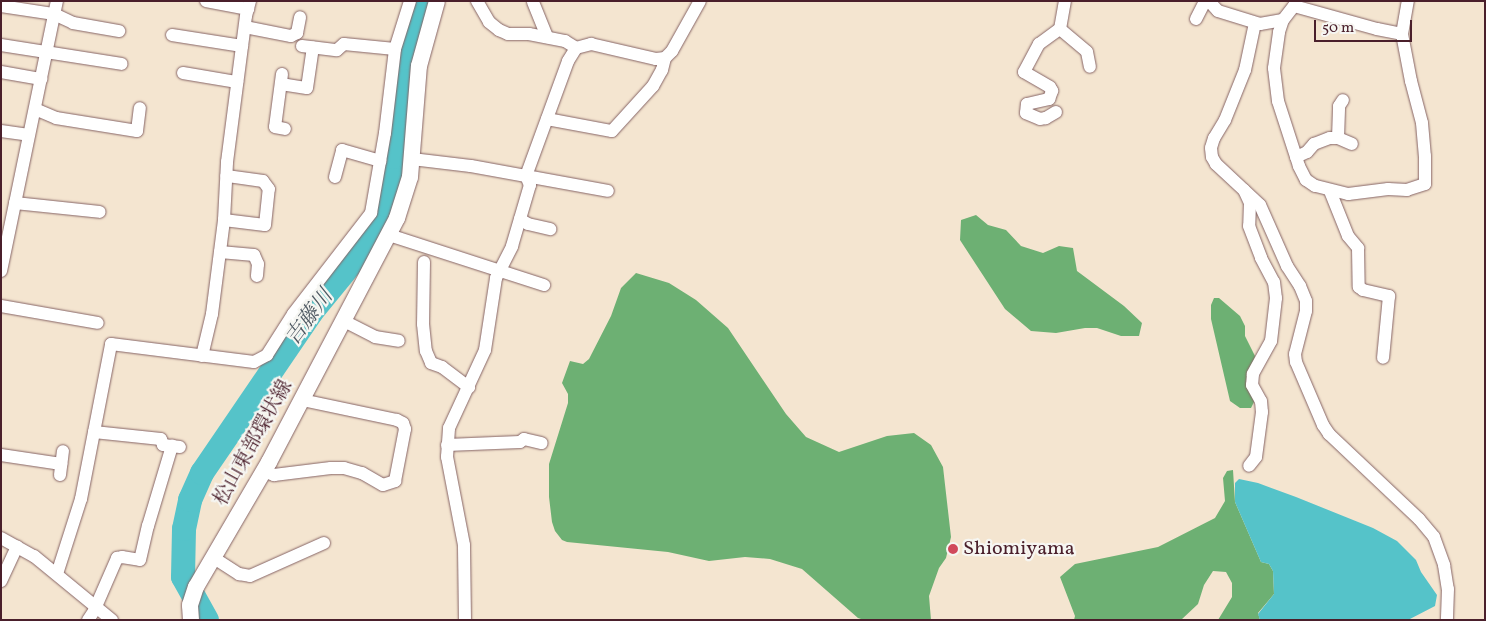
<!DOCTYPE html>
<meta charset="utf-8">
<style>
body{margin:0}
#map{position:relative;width:1486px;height:621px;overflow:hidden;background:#f4e5d0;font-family:Vollkorn,"Noto Serif JP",serif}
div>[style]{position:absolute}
.forest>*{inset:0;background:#6db073}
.water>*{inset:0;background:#55c3c9}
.river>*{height:24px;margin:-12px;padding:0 12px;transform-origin:12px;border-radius:12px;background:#55c3c9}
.roads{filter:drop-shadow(0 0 1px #866465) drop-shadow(0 0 1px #866465)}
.minor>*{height:12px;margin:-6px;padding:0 6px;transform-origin:6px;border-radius:6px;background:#fff}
.major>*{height:16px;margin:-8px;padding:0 8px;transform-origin:8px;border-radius:8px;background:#fff}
.dots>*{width:14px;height:14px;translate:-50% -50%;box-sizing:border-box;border:2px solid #f6f6f2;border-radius:50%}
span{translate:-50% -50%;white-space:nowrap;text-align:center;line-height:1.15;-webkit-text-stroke:4.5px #f6f6f2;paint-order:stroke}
.street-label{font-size:20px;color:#4a1f2b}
.poi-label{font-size:20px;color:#4a1f2b}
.left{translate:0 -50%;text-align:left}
.water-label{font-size:21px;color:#4e5862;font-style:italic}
.frame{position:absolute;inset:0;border:2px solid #4a1f2b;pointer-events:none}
.scale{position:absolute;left:1314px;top:20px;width:98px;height:22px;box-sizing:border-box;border:2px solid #4a1f2b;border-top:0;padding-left:6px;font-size:15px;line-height:18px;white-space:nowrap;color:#4a1f2b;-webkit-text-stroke:4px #f6f6f2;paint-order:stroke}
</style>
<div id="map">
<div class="forest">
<i style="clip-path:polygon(976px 215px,988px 225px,1006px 230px,1021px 246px,1043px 253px,1059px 246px,1073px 248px,1077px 271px,1124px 306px,1142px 323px,1139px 336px,1121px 336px,1097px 328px,1085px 328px,1056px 333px,1031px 331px,1005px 309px,960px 240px,961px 220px)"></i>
<i style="clip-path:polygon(636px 273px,669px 283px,696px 300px,728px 328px,786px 414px,806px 437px,839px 452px,887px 436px,914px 433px,931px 445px,943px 467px,951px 537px,946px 558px,939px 568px,929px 596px,931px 620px,864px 620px,858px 618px,802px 569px,770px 559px,745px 557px,709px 561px,668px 552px,567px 542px,562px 540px,555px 531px,552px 522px,549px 497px,549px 464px,568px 403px,568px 394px,562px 383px,570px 361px,583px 364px,589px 359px,611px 316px,621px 288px)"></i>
<i style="clip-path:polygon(1214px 298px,1219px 298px,1240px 316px,1245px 326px,1245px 336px,1255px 356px,1252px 370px,1255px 400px,1251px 408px,1240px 408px,1230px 401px,1211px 319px,1211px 305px)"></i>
<i style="clip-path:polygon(1233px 470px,1235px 502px,1261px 562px,1269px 564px,1273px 571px,1274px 594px,1258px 613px,1260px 620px,1218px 620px,1232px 597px,1232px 583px,1226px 572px,1213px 571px,1204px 585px,1198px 604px,1181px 620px,1074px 620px,1075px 616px,1060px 577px,1075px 564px,1158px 547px,1215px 518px,1225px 501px,1223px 478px,1227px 471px)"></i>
</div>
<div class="water">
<i style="clip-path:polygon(1239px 479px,1258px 483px,1296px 497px,1373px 528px,1397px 541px,1416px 560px,1421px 572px,1437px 595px,1435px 606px,1408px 620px,1260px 620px,1258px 614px,1274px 594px,1273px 571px,1269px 564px,1261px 562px,1235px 502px,1235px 483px)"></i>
</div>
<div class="river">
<i style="left:207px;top:620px;width:49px;rotate:-119.2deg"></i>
<i style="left:183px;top:577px;width:48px;rotate:-88.8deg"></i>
<i style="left:184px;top:529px;width:30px;rotate:-78deg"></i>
<i style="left:190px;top:500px;width:30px;rotate:-66deg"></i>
<i style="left:202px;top:473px;width:194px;rotate:-55.7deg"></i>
<i style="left:311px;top:313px;width:93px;rotate:-50.7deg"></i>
<i style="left:370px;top:241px;width:23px;rotate:-59deg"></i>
<i style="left:382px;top:221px;width:16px;rotate:-76deg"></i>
<i style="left:386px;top:205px;width:49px;rotate:-81.7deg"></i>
<i style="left:393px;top:157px;width:100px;rotate:-83.7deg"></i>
<i style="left:404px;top:58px;width:60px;rotate:-71.6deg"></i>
</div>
<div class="roads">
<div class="minor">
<i style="left:206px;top:1px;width:43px;rotate:10.8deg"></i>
<i style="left:477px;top:1px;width:24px;rotate:60deg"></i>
<i style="left:489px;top:22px;width:13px;rotate:39deg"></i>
<i style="left:499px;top:30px;width:10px;rotate:24deg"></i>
<i style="left:508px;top:34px;width:21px"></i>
<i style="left:529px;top:34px;width:37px;rotate:11deg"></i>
<i style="left:565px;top:41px;width:13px;rotate:32deg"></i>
<i style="left:1209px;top:1px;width:13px;rotate:48deg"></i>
<i style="left:1218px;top:11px;width:44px;rotate:17.2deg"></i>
<i style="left:1260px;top:24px;width:23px;rotate:-10deg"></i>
<i style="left:533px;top:2px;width:38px;rotate:68deg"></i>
<i style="left:1px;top:6px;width:54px;rotate:8.6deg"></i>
<i style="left:54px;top:14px;width:21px;rotate:25deg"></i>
<i style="left:73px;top:23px;width:47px;rotate:9.9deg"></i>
<i style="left:1294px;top:6px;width:86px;rotate:15.5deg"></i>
<i style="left:1377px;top:29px;width:25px;rotate:11deg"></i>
<i style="left:1402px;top:34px;width:48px;rotate:79.2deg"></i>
<i style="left:1411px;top:81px;width:43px;rotate:75.3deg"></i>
<i style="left:1422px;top:123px;width:33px;rotate:85deg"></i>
<i style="left:1425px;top:156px;width:28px;rotate:90deg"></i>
<i style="left:1425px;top:184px;width:19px;rotate:162deg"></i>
<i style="left:1407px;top:190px;width:19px;rotate:-177deg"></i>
<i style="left:1388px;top:189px;width:40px;rotate:172.9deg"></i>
<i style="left:1348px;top:194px;width:34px;rotate:-166deg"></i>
<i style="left:1315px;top:186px;width:11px;rotate:-146deg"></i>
<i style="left:1306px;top:180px;width:16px;rotate:-117deg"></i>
<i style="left:1299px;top:166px;width:68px;rotate:-107.9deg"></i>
<i style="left:1278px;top:101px;width:33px;rotate:-97deg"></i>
<i style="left:1274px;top:68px;width:36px;rotate:-82deg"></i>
<i style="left:1279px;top:32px;width:13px;rotate:-72deg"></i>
<i style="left:1283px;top:20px;width:18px;rotate:-52deg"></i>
<i style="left:1196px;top:19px;width:20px;rotate:-63deg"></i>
<i style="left:1255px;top:23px;width:48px;rotate:102deg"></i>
<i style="left:1245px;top:70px;width:54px;rotate:111.8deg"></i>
<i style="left:1225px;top:120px;width:21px;rotate:121deg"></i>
<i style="left:1214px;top:138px;width:10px;rotate:107deg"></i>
<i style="left:1211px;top:148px;width:9px;rotate:84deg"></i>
<i style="left:1212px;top:157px;width:8px;rotate:60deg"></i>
<i style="left:1216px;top:164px;width:60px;rotate:43deg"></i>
<i style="left:1260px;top:205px;width:67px;rotate:66.1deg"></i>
<i style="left:1287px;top:266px;width:24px;rotate:57deg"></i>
<i style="left:1300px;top:286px;width:16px;rotate:68deg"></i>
<i style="left:1306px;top:301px;width:10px;rotate:90deg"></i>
<i style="left:1306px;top:311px;width:44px;rotate:104.3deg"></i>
<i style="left:1295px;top:354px;width:8px;rotate:83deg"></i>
<i style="left:1296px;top:362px;width:69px;rotate:66.8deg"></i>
<i style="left:1323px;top:425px;width:11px;rotate:56deg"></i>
<i style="left:1329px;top:434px;width:124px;rotate:43.4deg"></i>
<i style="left:1419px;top:519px;width:23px;rotate:50deg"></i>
<i style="left:1434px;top:537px;width:30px;rotate:70deg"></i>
<i style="left:1444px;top:565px;width:24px;rotate:81deg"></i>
<i style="left:1448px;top:589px;width:31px;rotate:92deg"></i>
<i style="left:245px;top:27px;width:47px;rotate:11.1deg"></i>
<i style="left:291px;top:36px;width:7px;rotate:-27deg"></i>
<i style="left:297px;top:33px;width:16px;rotate:-79deg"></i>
<i style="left:1060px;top:29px;width:35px;rotate:40deg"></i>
<i style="left:1087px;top:52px;width:15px;rotate:79deg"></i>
<i style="left:1402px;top:34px;width:34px;rotate:-80deg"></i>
<i style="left:172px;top:35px;width:71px;rotate:8.9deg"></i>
<i style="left:1px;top:45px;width:122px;rotate:8.9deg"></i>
<i style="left:302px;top:46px;width:35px;rotate:7deg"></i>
<i style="left:337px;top:50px;width:9px;rotate:-41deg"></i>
<i style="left:344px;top:44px;width:51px;rotate:5.6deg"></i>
<i style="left:1px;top:72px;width:41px;rotate:9.9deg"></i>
<i style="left:183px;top:73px;width:55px;rotate:9.5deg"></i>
<i style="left:282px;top:74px;width:53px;rotate:97.5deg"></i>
<i style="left:275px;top:127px;width:10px;rotate:11deg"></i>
<i style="left:281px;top:84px;width:26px;rotate:9deg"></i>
<i style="left:307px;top:88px;width:41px;rotate:-81.7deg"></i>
<i style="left:35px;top:109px;width:23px;rotate:23deg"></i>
<i style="left:56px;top:118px;width:82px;rotate:9.1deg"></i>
<i style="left:137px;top:131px;width:23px;rotate:-83deg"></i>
<i style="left:1056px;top:112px;width:12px;rotate:149deg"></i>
<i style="left:1046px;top:118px;width:6px;rotate:171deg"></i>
<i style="left:1040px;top:119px;width:15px;rotate:-157deg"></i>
<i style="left:1026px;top:113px;width:9px;rotate:-84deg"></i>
<i style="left:1027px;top:104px;width:23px;rotate:-13deg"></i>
<i style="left:1049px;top:99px;width:9px;rotate:-69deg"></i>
<i style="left:1052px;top:91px;width:4px;rotate:-117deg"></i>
<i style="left:1050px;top:87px;width:30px;rotate:-150deg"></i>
<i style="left:1024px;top:72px;width:32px;rotate:-62deg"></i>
<i style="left:1039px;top:44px;width:26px;rotate:-36deg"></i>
<i style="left:1060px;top:29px;width:28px;rotate:-80deg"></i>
<i style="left:547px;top:119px;width:66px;rotate:10.5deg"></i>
<i style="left:612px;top:131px;width:61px;rotate:-47.7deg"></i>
<i style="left:653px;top:86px;width:18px;rotate:-61deg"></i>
<i style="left:662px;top:70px;width:12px;rotate:-76deg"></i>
<i style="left:1px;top:131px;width:28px;rotate:8deg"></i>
<i style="left:1338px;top:138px;width:32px;rotate:-88deg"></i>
<i style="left:1339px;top:106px;width:7px;rotate:-56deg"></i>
<i style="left:1296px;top:157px;width:12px;rotate:-24deg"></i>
<i style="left:1307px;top:152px;width:11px;rotate:-49deg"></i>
<i style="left:1314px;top:144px;width:17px;rotate:-21deg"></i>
<i style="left:1330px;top:138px;width:8px"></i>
<i style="left:1338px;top:138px;width:15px;rotate:23deg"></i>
<i style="left:412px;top:159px;width:59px;rotate:6.8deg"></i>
<i style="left:471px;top:166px;width:139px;rotate:10.3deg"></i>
<i style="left:335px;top:177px;width:28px;rotate:-75deg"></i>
<i style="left:342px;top:150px;width:40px;rotate:16deg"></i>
<i style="left:1244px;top:190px;width:14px;rotate:65deg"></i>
<i style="left:1250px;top:203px;width:23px;rotate:92deg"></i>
<i style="left:1249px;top:226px;width:34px;rotate:69deg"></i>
<i style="left:1261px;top:258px;width:27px;rotate:62deg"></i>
<i style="left:1274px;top:282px;width:16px;rotate:83deg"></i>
<i style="left:1276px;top:298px;width:43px;rotate:96.6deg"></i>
<i style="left:1271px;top:341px;width:38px;rotate:119deg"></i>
<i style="left:1253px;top:374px;width:11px;rotate:95deg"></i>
<i style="left:1252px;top:385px;width:18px;rotate:61deg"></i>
<i style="left:1261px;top:401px;width:11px;rotate:85deg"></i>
<i style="left:1262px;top:412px;width:45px;rotate:97.6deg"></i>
<i style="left:1256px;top:457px;width:11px;rotate:128deg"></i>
<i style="left:1330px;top:191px;width:48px;rotate:68.2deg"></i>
<i style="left:1348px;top:236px;width:16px;rotate:50deg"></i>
<i style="left:1358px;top:248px;width:39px;rotate:89deg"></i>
<i style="left:1359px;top:287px;width:5px;rotate:37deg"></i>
<i style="left:1363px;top:290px;width:27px;rotate:13deg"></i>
<i style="left:1389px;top:296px;width:62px;rotate:95.5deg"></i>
<i style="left:15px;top:203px;width:85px;rotate:6deg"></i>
<i style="left:520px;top:219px;width:9px;rotate:32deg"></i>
<i style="left:528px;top:224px;width:23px;rotate:13deg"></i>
<i style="left:224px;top:220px;width:41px;rotate:7deg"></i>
<i style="left:265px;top:225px;width:36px;rotate:-84deg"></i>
<i style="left:269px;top:189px;width:10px;rotate:-127deg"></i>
<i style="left:263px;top:181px;width:37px;rotate:-172deg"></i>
<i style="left:389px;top:235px;width:163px;rotate:17.9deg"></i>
<i style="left:220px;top:252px;width:34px;rotate:5deg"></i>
<i style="left:254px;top:255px;width:10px;rotate:66deg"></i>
<i style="left:258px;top:264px;width:12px;rotate:95deg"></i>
<i style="left:424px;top:262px;width:62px;rotate:90.9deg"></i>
<i style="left:423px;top:324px;width:27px;rotate:84deg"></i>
<i style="left:426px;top:351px;width:13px;rotate:67deg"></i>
<i style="left:431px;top:363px;width:12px;rotate:20deg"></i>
<i style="left:442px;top:367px;width:34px;rotate:37deg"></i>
<i style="left:1px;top:271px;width:276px;rotate:-78.3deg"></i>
<i style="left:1px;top:306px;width:98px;rotate:9.9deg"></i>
<i style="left:344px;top:321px;width:35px;rotate:27deg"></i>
<i style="left:375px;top:337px;width:24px;rotate:9deg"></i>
<i style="left:202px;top:356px;width:43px;rotate:-76.6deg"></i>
<i style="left:212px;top:314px;width:95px;rotate:-82.7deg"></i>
<i style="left:224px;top:220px;width:58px;rotate:-87deg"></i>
<i style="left:227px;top:162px;width:147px;rotate:-82.6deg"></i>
<i style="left:246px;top:16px;width:16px;rotate:-75deg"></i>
<i style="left:94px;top:432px;width:67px;rotate:6deg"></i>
<i style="left:161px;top:439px;width:6px;rotate:72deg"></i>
<i style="left:163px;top:445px;width:17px;rotate:7deg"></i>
<i style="left:447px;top:445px;width:73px;rotate:-2.4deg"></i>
<i style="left:520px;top:442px;width:5px;rotate:-37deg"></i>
<i style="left:524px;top:439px;width:18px;rotate:13deg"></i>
<i style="left:1px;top:455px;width:61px;rotate:8.5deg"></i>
<i style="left:264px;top:471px;width:11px;rotate:22deg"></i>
<i style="left:274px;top:475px;width:57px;rotate:-7deg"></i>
<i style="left:331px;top:468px;width:13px"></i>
<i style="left:344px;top:468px;width:19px;rotate:16deg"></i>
<i style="left:362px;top:473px;width:24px;rotate:30deg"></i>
<i style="left:383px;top:485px;width:13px;rotate:-18deg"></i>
<i style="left:395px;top:481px;width:53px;rotate:-79.1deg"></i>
<i style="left:405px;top:429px;width:6px;rotate:-108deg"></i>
<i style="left:403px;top:423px;width:7px;rotate:-153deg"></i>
<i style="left:397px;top:420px;width:97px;rotate:-168.1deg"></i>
<i style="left:60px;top:475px;width:24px;rotate:-83deg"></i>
<i style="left:1px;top:538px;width:38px;rotate:29deg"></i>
<i style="left:34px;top:556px;width:101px;rotate:39.4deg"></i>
<i style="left:214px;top:558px;width:30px;rotate:33deg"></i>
<i style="left:239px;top:574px;width:11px;rotate:10deg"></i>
<i style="left:250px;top:576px;width:81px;rotate:-24deg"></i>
<i style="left:57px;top:574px;width:79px;rotate:-72.3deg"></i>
<i style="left:81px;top:499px;width:158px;rotate:-79deg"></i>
<i style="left:111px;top:344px;width:144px;rotate:7.2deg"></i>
<i style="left:254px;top:362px;width:15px;rotate:-28deg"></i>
<i style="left:267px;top:355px;width:49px;rotate:-57.6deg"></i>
<i style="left:293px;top:314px;width:128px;rotate:-52.3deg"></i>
<i style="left:371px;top:213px;width:81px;rotate:-80.1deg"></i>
<i style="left:385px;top:133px;width:85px;rotate:-83.2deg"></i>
<i style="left:395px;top:49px;width:50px;rotate:-72.6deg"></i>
<i style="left:1px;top:581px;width:38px;rotate:-65deg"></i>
<i style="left:88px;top:620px;width:11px;rotate:-56deg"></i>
<i style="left:94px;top:611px;width:58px;rotate:-66.5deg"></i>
<i style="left:117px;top:558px;width:5px;rotate:-11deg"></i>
<i style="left:122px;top:557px;width:18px;rotate:9deg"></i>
<i style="left:140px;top:560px;width:35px;rotate:-77deg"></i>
<i style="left:148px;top:526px;width:84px;rotate:-73.3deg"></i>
<i style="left:465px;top:620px;width:75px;rotate:-90.8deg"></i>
<i style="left:464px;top:545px;width:90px;rotate:-100.9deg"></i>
<i style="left:447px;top:457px;width:29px;rotate:-86deg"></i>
<i style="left:449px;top:428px;width:86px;rotate:-65.2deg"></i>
<i style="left:485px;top:350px;width:73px;rotate:-81.3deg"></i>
<i style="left:496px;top:278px;width:36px;rotate:-63deg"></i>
<i style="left:512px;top:246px;width:64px;rotate:-73.6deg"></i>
<i style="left:530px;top:185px;width:10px;rotate:-114deg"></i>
<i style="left:526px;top:176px;width:122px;rotate:-69.9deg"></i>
<i style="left:568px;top:61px;width:15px;rotate:-58deg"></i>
<i style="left:576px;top:48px;width:16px;rotate:-15deg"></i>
<i style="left:591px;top:44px;width:67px;rotate:13deg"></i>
<i style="left:656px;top:59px;width:9px;rotate:-6deg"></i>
<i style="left:665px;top:58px;width:10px;rotate:-45deg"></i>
<i style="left:672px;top:51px;width:57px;rotate:-60.8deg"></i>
</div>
<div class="major">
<i style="left:191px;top:620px;width:15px;rotate:-94deg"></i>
<i style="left:190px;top:605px;width:19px;rotate:-72deg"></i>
<i style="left:196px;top:587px;width:145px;rotate:-59.7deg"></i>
<i style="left:269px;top:462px;width:276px;rotate:-62.3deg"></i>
<i style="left:397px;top:218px;width:43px;rotate:-72.4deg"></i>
<i style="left:410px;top:177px;width:111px;rotate:-85.4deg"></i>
<i style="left:419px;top:66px;width:67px;rotate:-74.5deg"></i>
</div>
</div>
<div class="dots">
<i style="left:953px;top:549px;background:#d1495b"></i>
</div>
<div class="street-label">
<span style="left:254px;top:443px;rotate:-61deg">松山東部環状線</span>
</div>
<div class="poi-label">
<span class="left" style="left:963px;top:549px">Shiomiyama</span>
</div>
<div class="water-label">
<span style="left:310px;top:318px;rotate:-53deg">吉藤川</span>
</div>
<div class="frame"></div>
<div class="scale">50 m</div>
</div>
